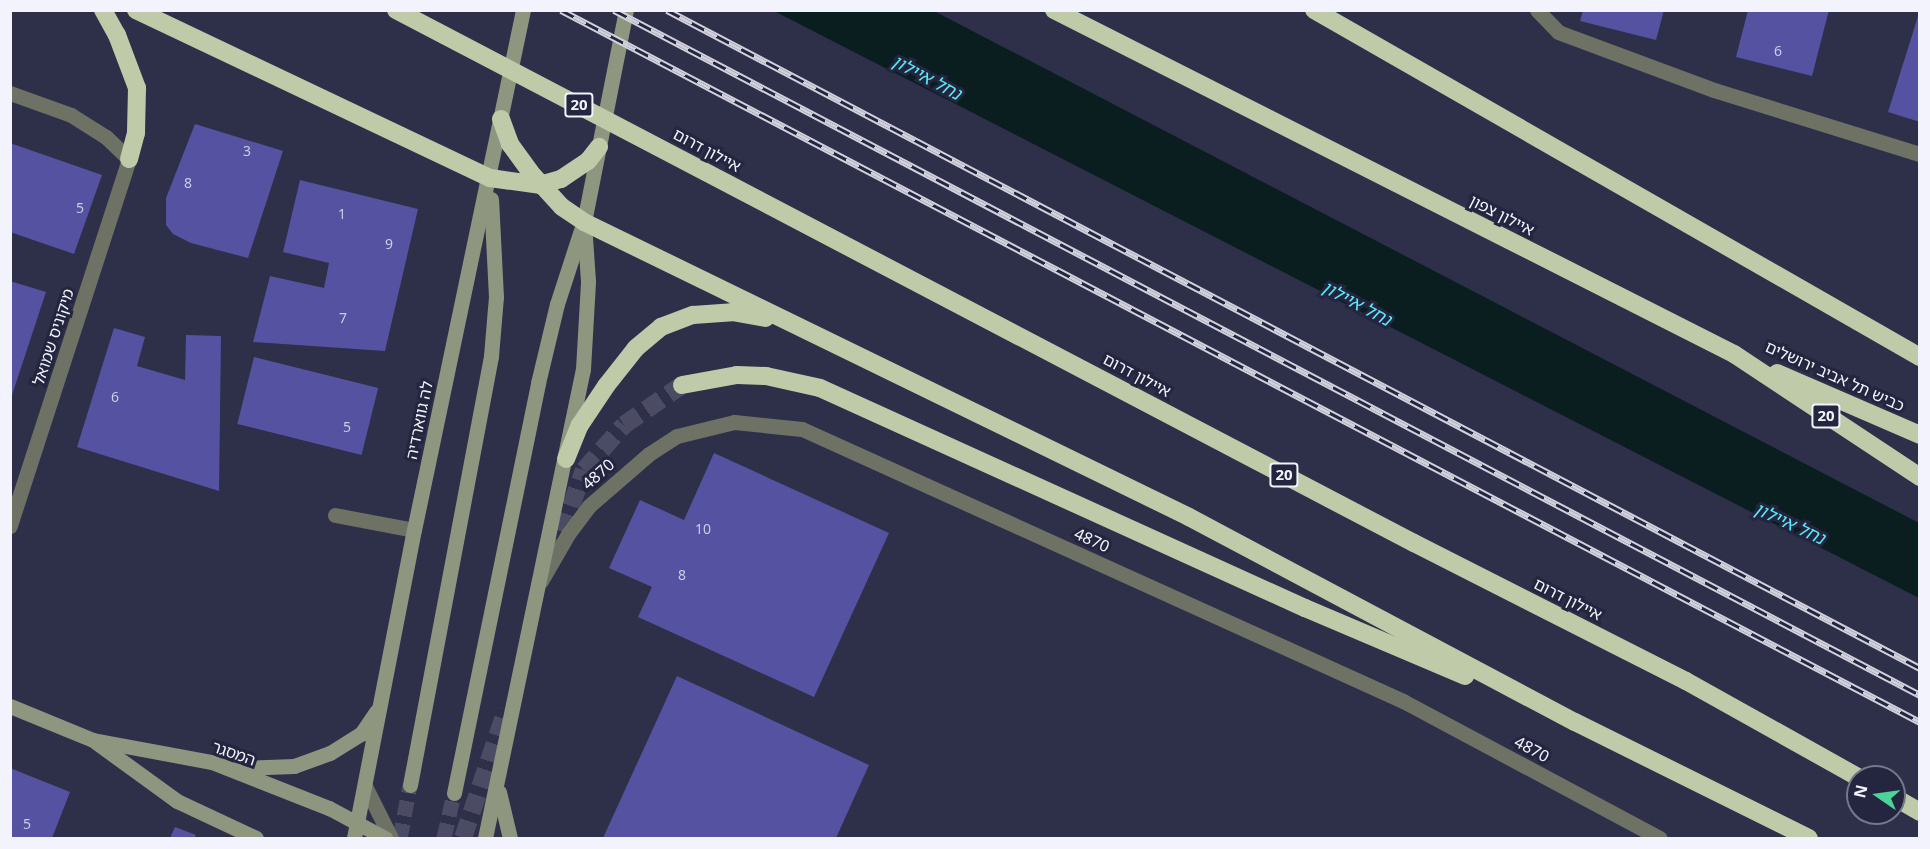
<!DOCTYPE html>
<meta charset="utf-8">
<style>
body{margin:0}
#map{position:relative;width:1930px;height:849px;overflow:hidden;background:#2e2f49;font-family:"Noto Sans","Noto Sans Hebrew",sans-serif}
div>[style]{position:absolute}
.water>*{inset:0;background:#0a1d1f}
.building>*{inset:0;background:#5552a1;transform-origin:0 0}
.secondary-tunnel>*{height:15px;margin-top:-7.5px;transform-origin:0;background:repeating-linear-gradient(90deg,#4b4c64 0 15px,transparent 0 23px)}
.highway-tunnel>*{height:18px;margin-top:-9px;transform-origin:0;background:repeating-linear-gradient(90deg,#4b4c64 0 18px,transparent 0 27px)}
.lane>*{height:15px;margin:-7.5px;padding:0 7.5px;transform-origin:7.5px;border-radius:7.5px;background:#6d7265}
.street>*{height:15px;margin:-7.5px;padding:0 7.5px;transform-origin:7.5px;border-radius:7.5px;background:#6d7265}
.secondary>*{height:15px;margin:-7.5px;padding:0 7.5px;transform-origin:7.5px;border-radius:7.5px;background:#8e9680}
.highway>*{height:18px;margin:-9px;padding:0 9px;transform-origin:9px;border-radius:9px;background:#bfcaa9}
.rail>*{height:7px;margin-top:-3.5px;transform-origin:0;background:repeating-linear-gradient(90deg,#24253e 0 14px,#d0d1dd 0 28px);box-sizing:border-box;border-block:2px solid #d0d1dd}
span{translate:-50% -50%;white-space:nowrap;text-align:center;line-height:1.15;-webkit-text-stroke:6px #24253e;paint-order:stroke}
.number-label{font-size:14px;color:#cbcbe6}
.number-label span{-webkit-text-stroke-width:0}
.shield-label span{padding:2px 4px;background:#24253e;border:2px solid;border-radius:4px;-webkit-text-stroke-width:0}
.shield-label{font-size:15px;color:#f2f3fd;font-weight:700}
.street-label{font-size:16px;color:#f2f3fd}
.water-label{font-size:18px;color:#59e9f7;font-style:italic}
.frame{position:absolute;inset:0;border:12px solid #f2f3fd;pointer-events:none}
.north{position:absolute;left:1846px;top:765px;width:60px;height:60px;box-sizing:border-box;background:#24253e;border:2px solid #76778a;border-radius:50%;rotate:283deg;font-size:16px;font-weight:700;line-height:24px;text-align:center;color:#f2f3fd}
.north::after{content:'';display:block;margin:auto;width:21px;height:27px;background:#4cd39a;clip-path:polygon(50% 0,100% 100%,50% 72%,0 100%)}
</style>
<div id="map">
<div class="water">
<i style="clip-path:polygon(774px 11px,934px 11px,1919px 523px,1919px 598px)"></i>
</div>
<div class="building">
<i style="clip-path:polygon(1583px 10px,1664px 10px,1656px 40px,1580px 21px)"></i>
<i style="clip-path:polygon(1748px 10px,1829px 10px,1812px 76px,1736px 57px)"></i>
<i style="clip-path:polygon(1919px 13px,1920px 13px,1920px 122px,1888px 112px)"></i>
<i style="clip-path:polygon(195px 124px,283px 151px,248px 258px,191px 243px,173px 234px,166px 225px,166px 198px)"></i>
<i style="clip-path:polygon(10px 143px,102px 175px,74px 254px,10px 232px)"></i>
<i style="clip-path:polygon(300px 180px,418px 209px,385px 351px,253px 342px,270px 276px,324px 288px,329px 263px,283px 252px)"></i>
<i style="clip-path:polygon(10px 281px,46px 292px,11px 398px,10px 398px)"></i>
<i style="clip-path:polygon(114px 328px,145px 337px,137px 366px,185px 380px,186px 335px,221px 336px,219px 491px,77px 447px)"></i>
<i style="left:254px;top:357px;width:128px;height:69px;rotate:14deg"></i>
<i style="clip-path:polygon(714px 453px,889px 533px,814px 697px,638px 617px,652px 587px,609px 568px,640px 500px,684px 520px)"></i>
<i style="clip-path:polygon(677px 676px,869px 765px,836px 838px,603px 838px)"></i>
<i style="clip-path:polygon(10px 768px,70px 792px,52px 838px,10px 838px)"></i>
<i style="clip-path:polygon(175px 827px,196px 835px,194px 838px,170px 838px)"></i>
</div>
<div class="secondary-tunnel">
<i style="left:400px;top:838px;width:54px;rotate:-79.3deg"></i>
<i style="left:444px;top:838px;width:46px;rotate:-77.5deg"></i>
</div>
<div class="highway-tunnel">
<i style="left:553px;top:557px;width:92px;rotate:-70.4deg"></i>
<i style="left:584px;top:470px;width:60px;rotate:-48.4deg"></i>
<i style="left:624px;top:425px;width:70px;rotate:-34.6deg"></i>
<i style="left:463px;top:838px;width:135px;rotate:-71.4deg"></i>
</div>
<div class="lane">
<i style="left:335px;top:515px;width:80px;rotate:10.8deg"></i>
<i style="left:365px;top:786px;width:58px;rotate:63.4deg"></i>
</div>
<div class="street">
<i style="left:1537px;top:10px;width:30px;rotate:46deg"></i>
<i style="left:1558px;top:32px;width:166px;rotate:20.4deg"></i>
<i style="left:1714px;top:90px;width:216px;rotate:17.3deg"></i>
<i style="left:10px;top:93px;width:65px;rotate:19.8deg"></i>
<i style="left:71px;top:115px;width:41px;rotate:32.2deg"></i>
<i style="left:106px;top:137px;width:32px;rotate:44deg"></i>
<i style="left:129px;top:159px;width:386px;rotate:108deg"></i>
<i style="left:541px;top:581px;width:54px;rotate:-60.1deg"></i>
<i style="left:568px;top:534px;width:35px;rotate:-53deg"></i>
<i style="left:589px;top:506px;width:79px;rotate:-40.9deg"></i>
<i style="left:649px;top:454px;width:33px;rotate:-33deg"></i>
<i style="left:677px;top:436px;width:59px;rotate:-13.8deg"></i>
<i style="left:734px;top:422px;width:68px;rotate:5.9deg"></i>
<i style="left:802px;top:429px;width:660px;rotate:24.35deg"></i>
<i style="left:1403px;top:701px;width:291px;rotate:28.1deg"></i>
</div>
<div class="secondary">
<i style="left:10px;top:706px;width:90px;rotate:22.3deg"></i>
<i style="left:93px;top:740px;width:121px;rotate:10.5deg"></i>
<i style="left:212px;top:762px;width:126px;rotate:21.5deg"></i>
<i style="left:329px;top:808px;width:64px;rotate:28.2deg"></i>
<i style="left:97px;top:743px;width:99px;rotate:35.9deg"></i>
<i style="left:177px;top:801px;width:87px;rotate:25.1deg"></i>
<i style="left:237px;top:768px;width:57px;rotate:-2deg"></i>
<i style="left:294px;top:766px;width:38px;rotate:-20deg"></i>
<i style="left:330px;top:753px;width:36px;rotate:-32deg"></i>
<i style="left:361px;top:734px;width:27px;rotate:-56deg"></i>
<i style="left:410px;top:785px;width:437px;rotate:-79.3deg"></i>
<i style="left:491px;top:356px;width:59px;rotate:-85.2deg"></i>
<i style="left:496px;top:297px;width:98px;rotate:-92.9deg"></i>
<i style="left:499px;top:792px;width:47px;rotate:76.6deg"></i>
<i style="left:454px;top:793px;width:419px;rotate:-78.4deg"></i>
<i style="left:538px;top:383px;width:81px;rotate:-76.5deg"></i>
<i style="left:557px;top:304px;width:78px;rotate:-72deg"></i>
<i style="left:354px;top:838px;width:314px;rotate:-79deg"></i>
<i style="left:414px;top:530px;width:531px;rotate:-78.16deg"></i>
<i style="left:485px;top:838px;width:479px;rotate:-78.2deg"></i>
<i style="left:583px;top:369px;width:88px;rotate:-86.7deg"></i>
<i style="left:588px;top:281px;width:59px;rotate:-93.9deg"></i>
<i style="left:584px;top:222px;width:216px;rotate:-78.8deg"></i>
</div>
<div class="highway">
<i style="left:103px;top:10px;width:29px;rotate:61deg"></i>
<i style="left:117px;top:35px;width:57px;rotate:69.3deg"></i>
<i style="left:137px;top:88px;width:45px;rotate:91.3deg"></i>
<i style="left:136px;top:133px;width:27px;rotate:105deg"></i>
<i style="left:136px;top:10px;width:392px;rotate:25.4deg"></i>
<i style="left:490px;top:178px;width:50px;rotate:8deg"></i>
<i style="left:540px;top:185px;width:22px;rotate:-16deg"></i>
<i style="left:561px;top:179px;width:32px;rotate:-34deg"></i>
<i style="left:588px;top:161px;width:18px;rotate:-52deg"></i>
<i style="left:396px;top:10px;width:1149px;rotate:27.64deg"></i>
<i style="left:1414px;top:543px;width:305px;rotate:26.9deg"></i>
<i style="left:1686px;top:681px;width:197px;rotate:29.2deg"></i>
<i style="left:1054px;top:10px;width:762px;rotate:26.83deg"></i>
<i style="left:1734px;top:354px;width:223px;rotate:33.5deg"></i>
<i style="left:1314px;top:10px;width:698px;rotate:29.8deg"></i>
<i style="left:501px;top:119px;width:27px;rotate:70deg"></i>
<i style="left:510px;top:144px;width:34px;rotate:54deg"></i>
<i style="left:530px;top:172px;width:47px;rotate:47.6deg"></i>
<i style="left:562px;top:207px;width:27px;rotate:34deg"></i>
<i style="left:584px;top:222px;width:673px;rotate:25.99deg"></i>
<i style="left:1189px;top:517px;width:437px;rotate:28deg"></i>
<i style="left:1575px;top:722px;width:261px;rotate:26.4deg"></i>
<i style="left:1777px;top:373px;width:156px;rotate:23.4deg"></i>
<i style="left:682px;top:385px;width:56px;rotate:-10.3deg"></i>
<i style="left:737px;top:375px;width:29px;rotate:2deg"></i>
<i style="left:766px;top:376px;width:55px;rotate:12.5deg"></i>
<i style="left:820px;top:388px;width:533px;rotate:24.4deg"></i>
<i style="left:1305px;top:608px;width:174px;rotate:23deg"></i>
<i style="left:566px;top:459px;width:37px;rotate:-68deg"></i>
<i style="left:580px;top:425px;width:47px;rotate:-56.3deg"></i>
<i style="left:606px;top:386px;width:48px;rotate:-51.7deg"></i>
<i style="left:636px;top:348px;width:33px;rotate:-40deg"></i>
<i style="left:661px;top:327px;width:34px;rotate:-21deg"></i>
<i style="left:693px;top:315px;width:39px;rotate:-4deg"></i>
<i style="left:732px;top:312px;width:34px;rotate:10deg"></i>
<i style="left:1894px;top:797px;width:30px;rotate:30deg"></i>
</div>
<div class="rail">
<i style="left:561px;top:10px;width:1534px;rotate:27.65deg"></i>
<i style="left:614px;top:10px;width:1475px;rotate:27.68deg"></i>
<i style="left:667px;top:10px;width:1415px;rotate:27.71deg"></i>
</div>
<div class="number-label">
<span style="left:1778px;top:51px">6</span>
<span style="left:247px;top:151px">3</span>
<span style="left:188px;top:183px">8</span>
<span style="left:80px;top:208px">5</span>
<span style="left:342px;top:214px">1</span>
<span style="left:389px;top:244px">9</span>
<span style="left:343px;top:318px">7</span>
<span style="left:115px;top:397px">6</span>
<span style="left:347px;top:427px">5</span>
<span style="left:703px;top:529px">10</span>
<span style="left:682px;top:575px">8</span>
<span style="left:27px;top:824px">5</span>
</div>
<div class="shield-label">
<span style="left:579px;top:105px">20</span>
<span style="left:1826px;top:416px">20</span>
<span style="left:1284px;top:475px">20</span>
</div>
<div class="street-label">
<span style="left:707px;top:150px;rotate:28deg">איילון דרום</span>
<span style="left:1502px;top:215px;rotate:27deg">איילון צפון</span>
<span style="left:53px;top:337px;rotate:-72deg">מיקוניס שמואל</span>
<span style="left:1137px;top:375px;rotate:28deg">איילון דרום</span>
<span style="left:1835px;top:376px;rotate:24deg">כביש תל אביב ירושלים</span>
<span style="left:419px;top:420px;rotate:-78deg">לה גווארדיה</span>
<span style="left:598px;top:474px;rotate:-42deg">4870</span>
<span style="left:1092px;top:540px;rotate:24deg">4870</span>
<span style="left:1568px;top:599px;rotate:27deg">איילון דרום</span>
<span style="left:1532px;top:749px;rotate:28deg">4870</span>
<span style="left:234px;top:753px;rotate:19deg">המסגר</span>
</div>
<div class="water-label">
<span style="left:927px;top:77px;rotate:28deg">נחל איילון</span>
<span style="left:1357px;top:303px;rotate:28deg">נחל איילון</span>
<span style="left:1790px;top:523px;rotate:25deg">נחל איילון</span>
</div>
<div class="frame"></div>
<div class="north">N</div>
</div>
